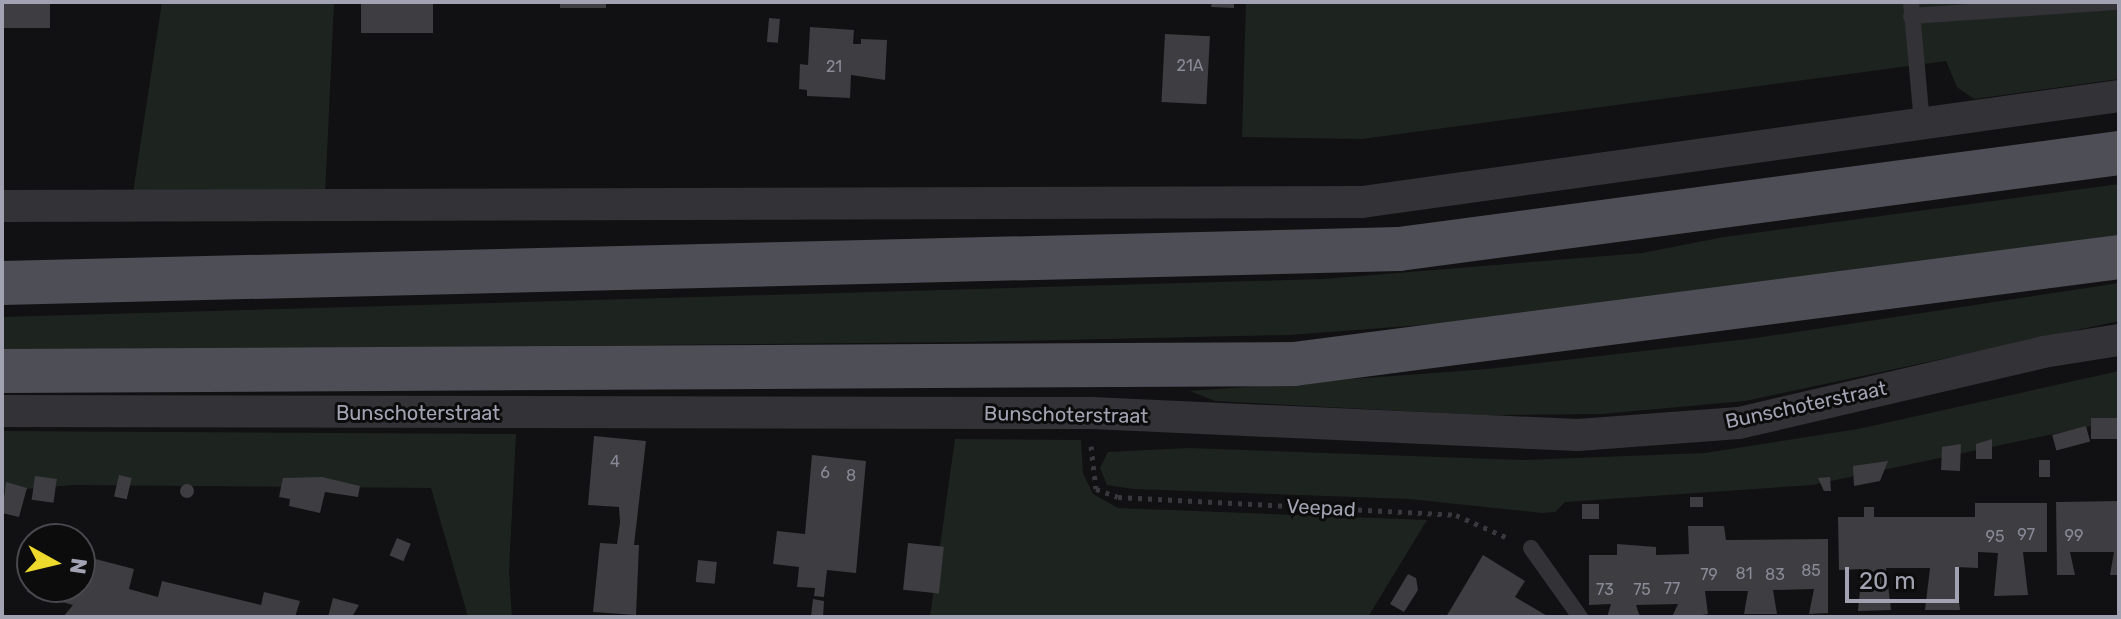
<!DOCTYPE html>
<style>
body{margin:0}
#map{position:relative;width:2121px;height:619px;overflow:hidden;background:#111012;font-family:Rubik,sans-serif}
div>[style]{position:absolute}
.green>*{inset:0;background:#1d241f}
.building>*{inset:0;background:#3d3d42;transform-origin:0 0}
.round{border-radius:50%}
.path>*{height:5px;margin-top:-2.5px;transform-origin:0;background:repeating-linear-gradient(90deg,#38383e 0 4px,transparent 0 10px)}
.service>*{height:16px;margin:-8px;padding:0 8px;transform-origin:8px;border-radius:8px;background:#323237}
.minor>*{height:32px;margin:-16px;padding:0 16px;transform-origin:16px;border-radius:16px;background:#323237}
.primary>*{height:44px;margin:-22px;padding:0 22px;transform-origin:22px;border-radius:22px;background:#4e4e56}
span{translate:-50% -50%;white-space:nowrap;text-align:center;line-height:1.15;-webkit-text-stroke:6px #0c0c0d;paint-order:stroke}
.number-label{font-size:16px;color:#898a96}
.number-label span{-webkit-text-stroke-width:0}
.street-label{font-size:20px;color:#a2a3b2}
.frame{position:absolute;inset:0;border:4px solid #a2a3b2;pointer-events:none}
.north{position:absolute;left:16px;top:523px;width:80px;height:80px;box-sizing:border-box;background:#0c0c0d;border:2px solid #48484f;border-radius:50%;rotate:98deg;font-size:22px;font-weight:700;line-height:32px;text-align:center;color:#a2a3b2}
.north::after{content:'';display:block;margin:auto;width:28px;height:36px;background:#eeda2c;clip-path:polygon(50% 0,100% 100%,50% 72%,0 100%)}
.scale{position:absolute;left:1845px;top:567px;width:114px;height:36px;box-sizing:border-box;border:4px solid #a2a3b2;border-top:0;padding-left:10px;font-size:24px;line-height:28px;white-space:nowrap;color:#a2a3b2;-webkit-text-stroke:6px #0c0c0d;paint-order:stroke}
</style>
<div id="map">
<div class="green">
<i style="clip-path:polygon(162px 2px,334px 2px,325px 196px,133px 193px)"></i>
<i style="clip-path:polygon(1246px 2px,2119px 2px,2119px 79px,1974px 99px,1957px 87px,1946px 61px,1362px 139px,1242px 137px)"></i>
<i style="clip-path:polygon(2119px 184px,2119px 237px,1531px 317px,1289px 335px,966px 342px,2px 351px,2px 317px,1323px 279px,1642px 253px,1724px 237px)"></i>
<i style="clip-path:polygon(2119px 283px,2119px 321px,1745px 401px,1602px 414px,1482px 415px,1215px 401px,1190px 391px,1488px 369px,1756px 338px)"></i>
<i style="clip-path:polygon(2119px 371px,2119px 420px,1812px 485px,1565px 502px,1555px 512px,1542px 513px,1409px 499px,1134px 489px,1107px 485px,1100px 468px,1108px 452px,1189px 448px,1524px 460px,1705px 453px,1858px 429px)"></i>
<i style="clip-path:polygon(2px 431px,516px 434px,509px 571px,512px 617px,468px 617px,431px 488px,74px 485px,2px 491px)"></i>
<i style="clip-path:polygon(955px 439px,1081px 440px,1083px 473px,1093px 494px,1118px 508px,1427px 520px,1368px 617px,930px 617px)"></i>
</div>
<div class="building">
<i style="left:2px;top:2px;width:48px;height:26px"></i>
<i style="left:361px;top:2px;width:72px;height:31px"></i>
<i style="left:560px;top:2px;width:46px;height:6px"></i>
<i style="clip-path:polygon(1212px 2px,1234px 2px,1234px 8px,1211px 7px)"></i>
<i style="left:769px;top:18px;width:11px;height:24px;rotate:5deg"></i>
<i style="clip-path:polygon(810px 27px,854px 30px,853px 44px,861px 44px,861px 39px,887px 40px,885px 80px,851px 75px,850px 98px,807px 96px,807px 90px,799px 89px,800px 64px,808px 65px)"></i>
<i style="left:1165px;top:34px;width:45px;height:68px;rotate:3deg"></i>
<i style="left:2091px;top:418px;width:28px;height:21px"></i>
<i style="left:2086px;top:426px;width:16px;height:35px;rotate:75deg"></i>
<i style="clip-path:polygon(594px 436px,646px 441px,634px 545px,639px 545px,636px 615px,593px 612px,600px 543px,617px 544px,620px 522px,619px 507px,588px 505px)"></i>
<i style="clip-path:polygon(1992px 439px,1992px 459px,1976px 459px,1976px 444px)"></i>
<i style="clip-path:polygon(1961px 444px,1960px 471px,1941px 470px,1942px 447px)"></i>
<i style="clip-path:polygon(812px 455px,866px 461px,856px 573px,827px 570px,824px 597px,814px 596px,815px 588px,797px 587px,799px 567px,773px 564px,777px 531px,805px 534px)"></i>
<i style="left:2039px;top:460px;width:11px;height:17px"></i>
<i style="clip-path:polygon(1888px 461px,1880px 481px,1854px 486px,1853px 466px)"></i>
<i style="left:119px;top:475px;width:13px;height:22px;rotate:13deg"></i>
<i style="left:35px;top:476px;width:22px;height:24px;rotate:8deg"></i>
<i style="clip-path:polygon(322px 477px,360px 486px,358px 497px,325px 492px,320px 513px,289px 506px,290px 499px,279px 497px,283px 478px)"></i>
<i style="clip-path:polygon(1830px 477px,1831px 491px,1824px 491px,1818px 478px)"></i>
<i style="clip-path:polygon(6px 482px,27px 488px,19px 517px,2px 513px)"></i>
<i class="round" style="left:180px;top:484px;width:14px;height:14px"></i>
<i style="left:1690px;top:497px;width:13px;height:10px"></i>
<i style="clip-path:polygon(2119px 501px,2119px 575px,2110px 575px,2114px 552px,2070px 552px,2075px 575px,2057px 575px,2056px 502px)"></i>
<i style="clip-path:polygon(1975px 503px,2047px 503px,2047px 552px,2023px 552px,2028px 595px,1994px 596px,1998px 553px,1978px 552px,1978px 568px,1955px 567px,1960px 610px,1925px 610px,1930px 568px,1886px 568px,1891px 610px,1858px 611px,1862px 569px,1839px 570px,1838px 517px,1864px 517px,1864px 507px,1874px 507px,1874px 517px,1975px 517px)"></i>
<i style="left:1599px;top:504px;width:15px;height:17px;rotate:90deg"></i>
<i style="clip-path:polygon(1688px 526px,1724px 526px,1726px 540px,1828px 539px,1828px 613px,1809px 614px,1814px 589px,1773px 590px,1777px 614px,1744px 614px,1748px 591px,1705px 591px,1708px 614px,1691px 617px,1672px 617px,1678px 604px,1636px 605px,1640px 617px,1607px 617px,1611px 604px,1589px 605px,1589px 555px,1617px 555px,1617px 544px,1656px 547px,1656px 555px,1689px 554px)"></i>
<i style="left:397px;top:538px;width:15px;height:19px;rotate:23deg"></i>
<i style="left:908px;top:543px;width:36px;height:47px;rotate:6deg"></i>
<i style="clip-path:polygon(80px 555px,134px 569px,129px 589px,158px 597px,162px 581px,261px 605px,264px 592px,300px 601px,295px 617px,63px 617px,73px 605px,27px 592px,31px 578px,32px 587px,80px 587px)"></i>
<i style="clip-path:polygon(1483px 555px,1525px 581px,1515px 597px,1549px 617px,1446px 617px)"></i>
<i style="left:698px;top:560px;width:19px;height:22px;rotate:6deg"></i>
<i style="clip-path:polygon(1408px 574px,1416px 578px,1418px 590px,1404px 612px,1390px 604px)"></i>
<i style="clip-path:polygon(333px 598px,359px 605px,352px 617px,328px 617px)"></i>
<i style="clip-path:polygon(813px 599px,824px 601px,823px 617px,811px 617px)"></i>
</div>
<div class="path">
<i style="left:1091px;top:446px;width:43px;rotate:83.4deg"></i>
<i style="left:1096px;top:489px;width:23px;rotate:20deg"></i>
<i style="left:1118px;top:497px;width:338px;rotate:3deg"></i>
<i style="left:1456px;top:515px;width:57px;rotate:23.9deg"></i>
</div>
<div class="service">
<i style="left:1911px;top:2px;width:122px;rotate:84.8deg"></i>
<i style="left:1911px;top:16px;width:208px;rotate:-3.9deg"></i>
<i style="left:1531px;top:548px;width:85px;rotate:54.6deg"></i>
</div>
<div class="minor">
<i style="left:2px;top:206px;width:1360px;rotate:-0.17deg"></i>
<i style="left:1362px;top:202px;width:764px;rotate:-7.97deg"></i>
<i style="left:2px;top:411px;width:1090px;rotate:0.11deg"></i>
<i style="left:1092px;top:413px;width:486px;rotate:2.6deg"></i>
<i style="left:1578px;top:435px;width:161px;rotate:-4.3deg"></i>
<i style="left:1739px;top:423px;width:312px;rotate:-13.1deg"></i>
<i style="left:2043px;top:352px;width:77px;rotate:-9deg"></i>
</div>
<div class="primary">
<i style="left:2px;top:283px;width:1397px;rotate:-1.39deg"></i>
<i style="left:1399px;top:249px;width:726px;rotate:-7.59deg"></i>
<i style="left:2px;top:371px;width:1292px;rotate:-0.31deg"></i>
<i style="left:1294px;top:364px;width:832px;rotate:-7.39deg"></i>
</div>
<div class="number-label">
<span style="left:1190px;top:66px">21A</span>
<span style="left:834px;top:67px">21</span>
<span style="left:615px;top:462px">4</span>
<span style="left:825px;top:473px">6</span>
<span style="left:851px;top:476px">8</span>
<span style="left:2026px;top:535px">97</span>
<span style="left:2074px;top:536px">99</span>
<span style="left:1995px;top:537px">95</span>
<span style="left:1811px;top:571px">85</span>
<span style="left:1744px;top:574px">81</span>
<span style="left:1709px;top:575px">79</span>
<span style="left:1775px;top:575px">83</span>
<span style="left:1672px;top:589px">77</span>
<span style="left:1605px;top:590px">73</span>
<span style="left:1642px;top:590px">75</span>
</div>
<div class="street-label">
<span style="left:1806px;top:405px;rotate:-12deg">Bunschoterstraat</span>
<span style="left:418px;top:413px">Bunschoterstraat</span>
<span style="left:1066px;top:415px;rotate:1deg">Bunschoterstraat</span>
<span style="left:1321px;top:508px;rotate:3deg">Veepad</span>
</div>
<div class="frame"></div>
<div class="north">N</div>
<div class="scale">20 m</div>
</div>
